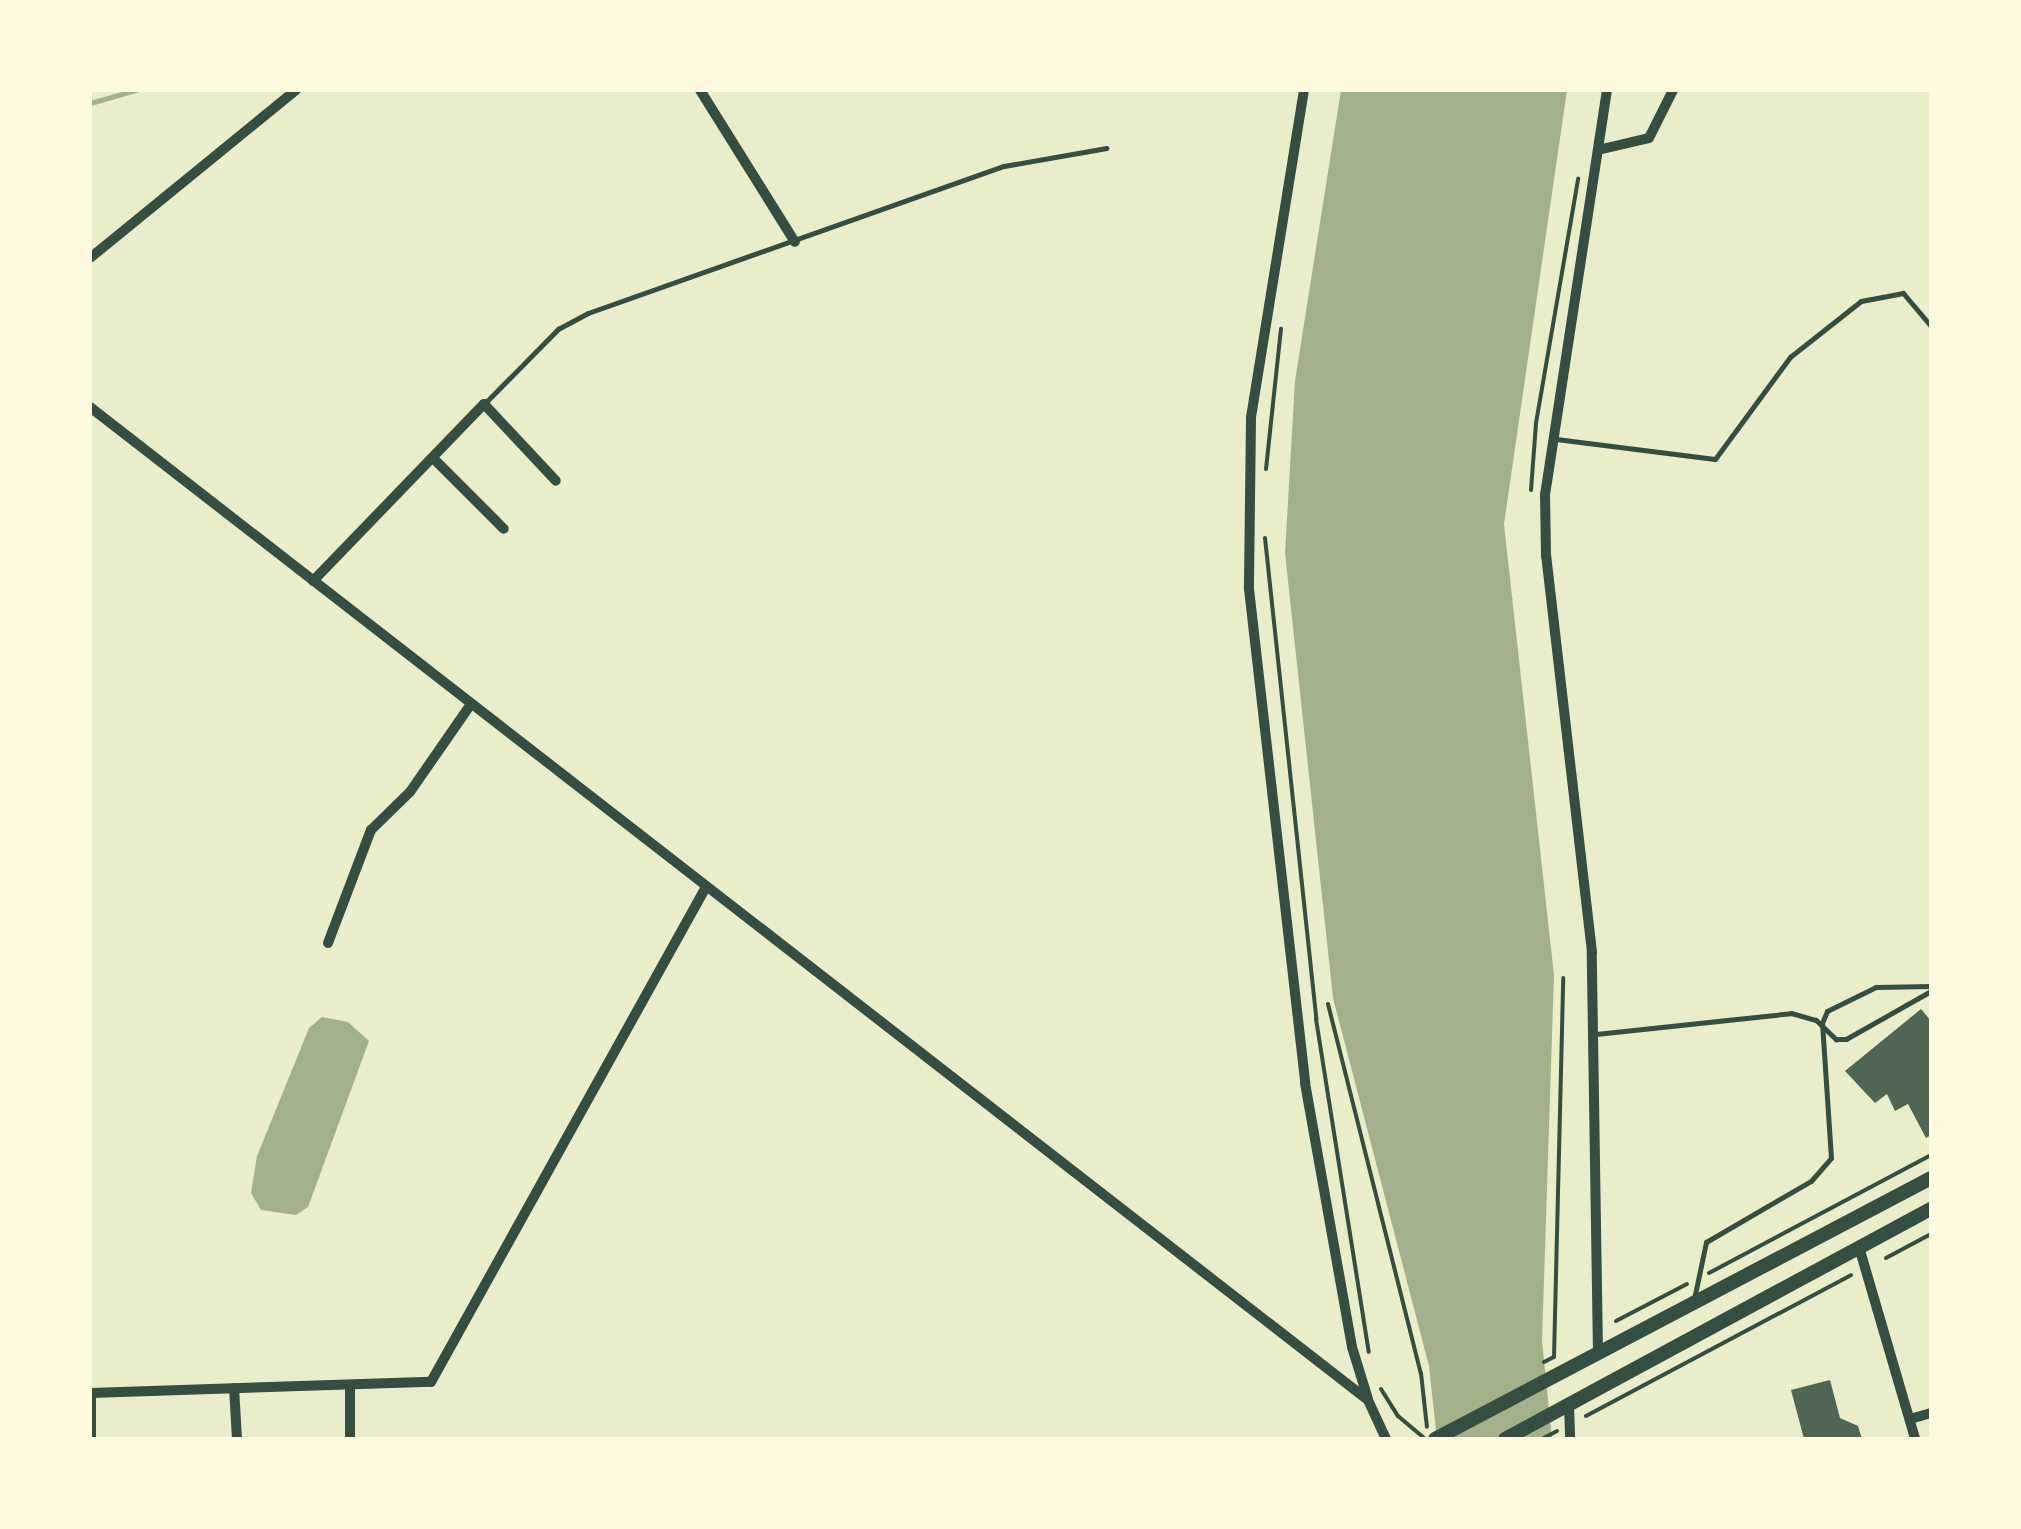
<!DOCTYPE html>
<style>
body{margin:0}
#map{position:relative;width:2021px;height:1529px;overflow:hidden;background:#e9edc9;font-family:Raleway,sans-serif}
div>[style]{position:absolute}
.water>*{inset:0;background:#a3b18a}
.stream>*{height:5px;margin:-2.5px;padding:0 2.5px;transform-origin:2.5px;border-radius:2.5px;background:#a3b18a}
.building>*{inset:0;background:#4f6655}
.path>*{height:4px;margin:-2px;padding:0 2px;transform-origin:2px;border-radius:2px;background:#344e41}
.service>*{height:5px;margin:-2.5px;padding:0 2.5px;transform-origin:2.5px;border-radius:2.5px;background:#344e41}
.minor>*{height:10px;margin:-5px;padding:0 5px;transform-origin:5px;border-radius:5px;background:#344e41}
.secondary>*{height:14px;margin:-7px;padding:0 7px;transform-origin:7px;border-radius:7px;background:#344e41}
span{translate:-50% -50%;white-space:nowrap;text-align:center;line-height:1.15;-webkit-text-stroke:8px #fefae0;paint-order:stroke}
.frame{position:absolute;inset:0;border:92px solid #fefae0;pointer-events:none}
</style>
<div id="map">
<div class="water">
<i style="clip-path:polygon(1341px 90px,1567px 90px,1504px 524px,1554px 975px,1542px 1341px,1552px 1439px,1437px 1439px,1429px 1366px,1333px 998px,1285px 553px,1295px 381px)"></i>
<i style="clip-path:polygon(322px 1017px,348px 1022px,369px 1041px,308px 1207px,296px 1215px,261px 1210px,251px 1193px,257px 1156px,309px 1028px)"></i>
</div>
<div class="stream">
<i style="left:90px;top:103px;width:48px;rotate:-15.8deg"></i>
</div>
<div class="building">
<i style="clip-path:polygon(1921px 1009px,1931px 1021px,1931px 1135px,1926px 1138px,1908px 1104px,1895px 1111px,1887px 1094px,1875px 1103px,1845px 1071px)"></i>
<i style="clip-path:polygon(1830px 1380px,1840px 1418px,1858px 1426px,1862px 1439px,1804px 1439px,1791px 1390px)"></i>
</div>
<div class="path">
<i style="left:1266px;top:469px;width:141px;rotate:-83.9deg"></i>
<i style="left:1531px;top:490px;width:67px;rotate:-85.7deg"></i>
<i style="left:1536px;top:423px;width:248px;rotate:-80.2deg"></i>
<i style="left:1265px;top:538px;width:484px;rotate:83.9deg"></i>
<i style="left:1316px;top:1019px;width:337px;rotate:81deg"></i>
<i style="left:1328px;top:1004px;width:381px;rotate:75.9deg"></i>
<i style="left:1421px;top:1373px;width:54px;rotate:83.7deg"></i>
<i style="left:1886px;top:1258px;width:51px;rotate:-28.1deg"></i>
<i style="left:1709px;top:1273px;width:251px;rotate:-28deg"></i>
<i style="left:1616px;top:1321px;width:80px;rotate:-27.5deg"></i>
<i style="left:1544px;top:1362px;width:11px;rotate:-27deg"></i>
<i style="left:1554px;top:1357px;width:379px;rotate:-88.6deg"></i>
<i style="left:1381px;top:1389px;width:32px;rotate:58deg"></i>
<i style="left:1398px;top:1416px;width:33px;rotate:40deg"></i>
<i style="left:1586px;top:1416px;width:300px;rotate:-28deg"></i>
<i style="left:1542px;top:1439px;width:17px;rotate:-28deg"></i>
</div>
<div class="service">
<i style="left:486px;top:402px;width:103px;rotate:-45.4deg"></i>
<i style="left:558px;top:329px;width:34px;rotate:-28deg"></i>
<i style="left:588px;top:313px;width:441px;rotate:-19.5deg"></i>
<i style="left:1004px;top:166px;width:104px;rotate:-10deg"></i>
<i style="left:1556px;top:439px;width:160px;rotate:7.2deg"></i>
<i style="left:1715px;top:459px;width:127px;rotate:-53.7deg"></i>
<i style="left:1790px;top:357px;width:90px;rotate:-38.3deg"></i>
<i style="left:1861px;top:301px;width:43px;rotate:-10.8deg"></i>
<i style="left:1903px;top:293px;width:43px;rotate:49.7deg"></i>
<i style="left:1596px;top:1034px;width:196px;rotate:-6.1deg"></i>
<i style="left:1791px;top:1013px;width:26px;rotate:16deg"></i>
<i style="left:1816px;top:1020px;width:28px;rotate:44deg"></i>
<i style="left:1836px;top:1039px;width:10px"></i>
<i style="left:1846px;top:1039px;width:98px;rotate:-29.5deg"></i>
<i style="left:1694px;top:1299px;width:58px;rotate:-78.1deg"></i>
<i style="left:1706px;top:1242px;width:121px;rotate:-30.2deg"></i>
<i style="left:1811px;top:1181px;width:30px;rotate:-49deg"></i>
<i style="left:1831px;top:1158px;width:135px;rotate:-93.8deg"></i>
<i style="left:1822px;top:1023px;width:13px;rotate:-67deg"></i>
<i style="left:1827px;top:1011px;width:55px;rotate:-26.1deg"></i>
<i style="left:1876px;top:987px;width:55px;rotate:-1deg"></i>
</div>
<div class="minor">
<i style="left:700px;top:90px;width:179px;rotate:58deg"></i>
<i style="left:1304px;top:90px;width:332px;rotate:99.2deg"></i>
<i style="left:1251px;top:418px;width:171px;rotate:90.7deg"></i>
<i style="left:1249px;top:589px;width:497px;rotate:83.5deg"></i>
<i style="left:1305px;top:1083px;width:268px;rotate:79.9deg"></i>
<i style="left:1352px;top:1347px;width:54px;rotate:72.9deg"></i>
<i style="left:1598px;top:150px;width:52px;rotate:-13.2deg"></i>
<i style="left:1649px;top:138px;width:54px;rotate:-63.4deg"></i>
<i style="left:90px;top:258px;width:266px;rotate:-39.2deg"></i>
<i style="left:90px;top:407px;width:1618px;rotate:37.85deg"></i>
<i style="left:1368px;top:1400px;width:43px;rotate:65.2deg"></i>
<i style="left:433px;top:458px;width:100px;rotate:45deg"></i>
<i style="left:313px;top:581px;width:246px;rotate:-46deg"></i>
<i style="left:484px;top:404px;width:105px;rotate:46.9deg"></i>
<i style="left:328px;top:943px;width:121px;rotate:-69.2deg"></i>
<i style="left:371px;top:830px;width:54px;rotate:-44.3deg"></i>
<i style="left:410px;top:792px;width:107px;rotate:-55.3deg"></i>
<i style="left:1859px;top:1247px;width:200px;rotate:73.7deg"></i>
<i style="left:1598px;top:1353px;width:401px;rotate:-90.9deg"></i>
<i style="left:1592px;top:952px;width:399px;rotate:-96.6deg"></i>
<i style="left:1546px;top:556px;width:61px;rotate:-90.9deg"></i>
<i style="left:1545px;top:495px;width:410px;rotate:-81.3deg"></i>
<i style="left:350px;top:1385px;width:54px;rotate:90deg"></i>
<i style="left:234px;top:1388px;width:51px;rotate:86.6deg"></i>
<i style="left:1569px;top:1405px;width:34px;rotate:88deg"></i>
<i style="left:1910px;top:1419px;width:22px;rotate:-16deg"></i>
<i style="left:91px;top:1438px;width:45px;rotate:-90deg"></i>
<i style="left:91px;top:1393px;width:340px;rotate:-1.9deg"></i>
<i style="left:431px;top:1382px;width:566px;rotate:-60.95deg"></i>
</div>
<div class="secondary">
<i style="left:1435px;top:1439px;width:560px;rotate:-27.75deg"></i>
<i style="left:1505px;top:1439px;width:484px;rotate:-28.4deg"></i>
</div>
<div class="frame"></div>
</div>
